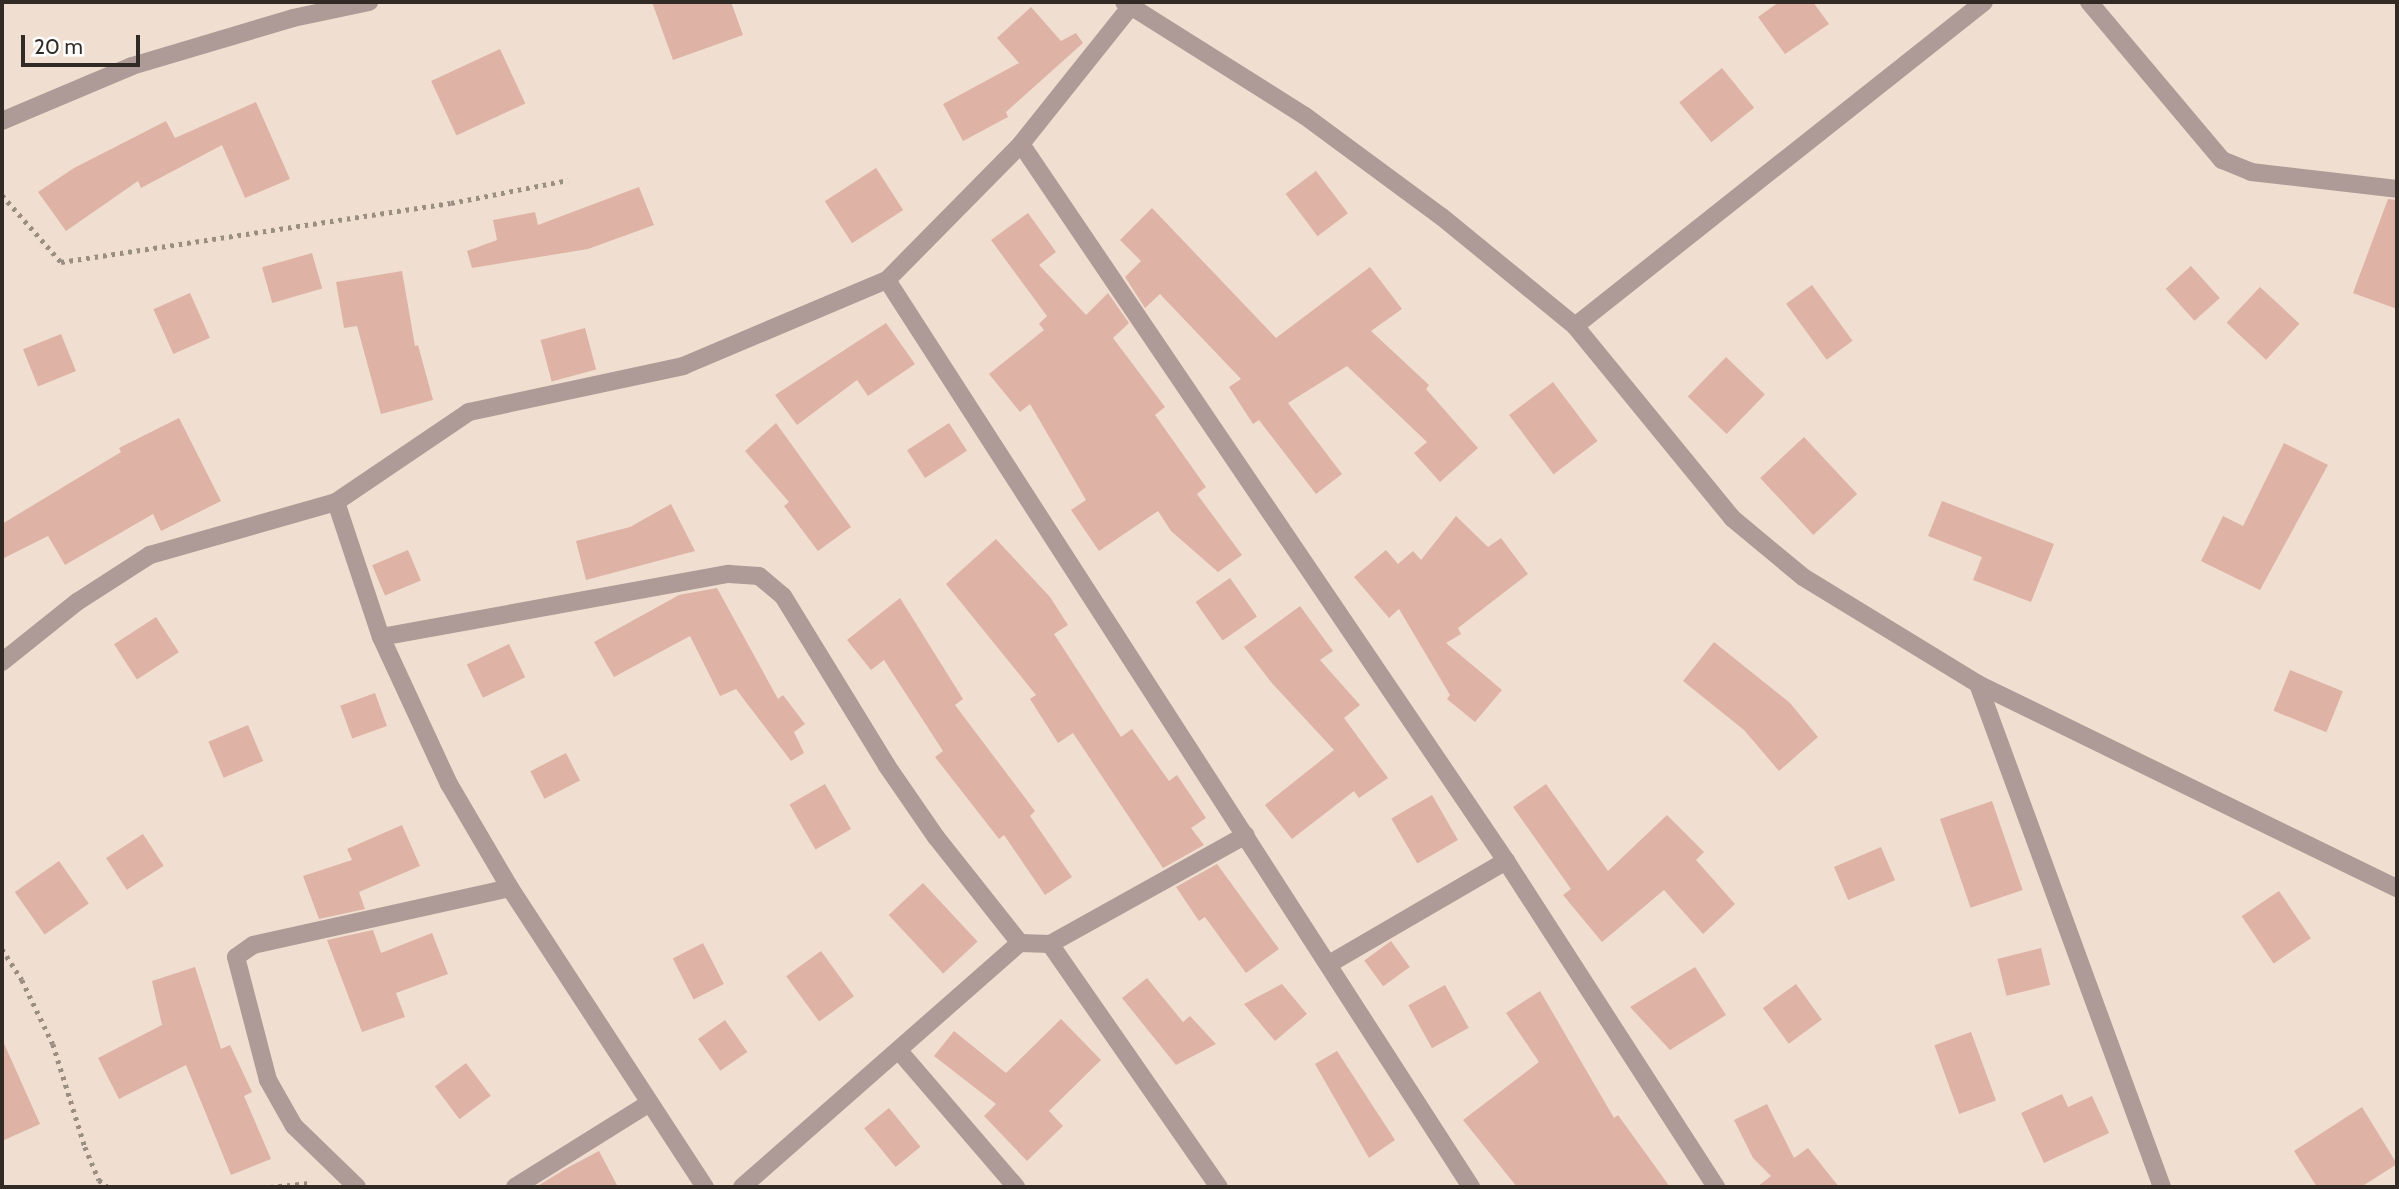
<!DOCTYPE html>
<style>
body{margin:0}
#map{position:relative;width:2399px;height:1189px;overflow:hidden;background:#f0dfd0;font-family:Cabin,sans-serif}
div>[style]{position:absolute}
.building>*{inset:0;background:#deb2a4;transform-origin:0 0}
.path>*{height:4.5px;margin-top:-2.25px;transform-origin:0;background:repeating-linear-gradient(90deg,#9a8d82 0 3.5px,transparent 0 8.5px)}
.minor>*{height:18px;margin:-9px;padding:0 9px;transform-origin:9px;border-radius:9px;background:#ae9a96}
span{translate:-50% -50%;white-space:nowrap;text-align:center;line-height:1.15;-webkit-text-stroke:6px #fff;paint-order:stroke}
.frame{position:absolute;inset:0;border:4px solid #322b25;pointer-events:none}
.scale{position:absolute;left:21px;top:35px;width:119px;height:32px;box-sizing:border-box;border:4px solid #322b25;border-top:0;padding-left:9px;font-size:21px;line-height:24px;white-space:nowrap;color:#322b25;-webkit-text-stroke:5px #fff;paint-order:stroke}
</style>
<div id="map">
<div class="building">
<i style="clip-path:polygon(652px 2px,731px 2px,743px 35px,673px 60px)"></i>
<i style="clip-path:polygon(1779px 2px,1813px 2px,1829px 24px,1785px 54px,1758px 17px)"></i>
<i style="clip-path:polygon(1031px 7px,1061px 41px,1076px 33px,1083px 43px,1006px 112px,1008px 117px,963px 141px,943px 104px,1019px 63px,997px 38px)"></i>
<i style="left:500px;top:49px;width:60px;height:76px;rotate:65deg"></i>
<i style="left:1722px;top:68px;width:51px;height:55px;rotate:51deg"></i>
<i style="clip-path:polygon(256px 102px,290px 179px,245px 198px,222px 145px,141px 188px,138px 181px,66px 231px,38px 192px,74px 168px,166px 121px,175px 138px)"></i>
<i style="left:876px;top:168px;width:50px;height:61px;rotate:57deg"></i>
<i style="left:1316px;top:171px;width:53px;height:38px;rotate:53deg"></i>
<i style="clip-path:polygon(639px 187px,654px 225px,588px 249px,472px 268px,467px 251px,497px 240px,493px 220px,535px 212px,538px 225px)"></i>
<i style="clip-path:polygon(2388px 199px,2397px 200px,2397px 309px,2353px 293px)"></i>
<i style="clip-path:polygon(1152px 208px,1276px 338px,1370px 267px,1402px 309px,1371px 331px,1429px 385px,1426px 389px,1478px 448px,1440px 482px,1414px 453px,1427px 442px,1347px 366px,1288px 403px,1342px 474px,1316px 494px,1259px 420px,1253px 424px,1229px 387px,1241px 379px,1160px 294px,1145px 308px,1125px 277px,1141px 261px,1120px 240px)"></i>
<i style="clip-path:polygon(1028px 213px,1056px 252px,1039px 265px,1086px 315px,1108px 293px,1129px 323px,1113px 338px,1165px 407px,1155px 415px,1206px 487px,1197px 494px,1242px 555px,1218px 572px,1171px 531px,1158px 511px,1099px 551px,1071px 510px,1086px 500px,1030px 404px,1020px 412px,989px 374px,1044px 330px,1039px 324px,1047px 316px,991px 240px)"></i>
<i style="left:312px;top:253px;width:37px;height:52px;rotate:74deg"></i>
<i style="left:2191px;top:266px;width:43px;height:34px;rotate:48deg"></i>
<i style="clip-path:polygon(402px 271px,415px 346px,418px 345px,433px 400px,381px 414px,357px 326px,344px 328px,336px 282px)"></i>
<i style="left:1812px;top:285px;width:69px;height:32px;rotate:54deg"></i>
<i style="left:2260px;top:287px;width:54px;height:49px;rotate:43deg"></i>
<i style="left:190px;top:293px;width:49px;height:40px;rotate:66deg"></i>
<i style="clip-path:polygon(886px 323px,915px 364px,868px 396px,857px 380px,797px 425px,775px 395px)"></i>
<i style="left:585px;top:328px;width:43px;height:46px;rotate:75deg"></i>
<i style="left:61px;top:334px;width:40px;height:41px;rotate:68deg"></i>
<i style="left:1726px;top:357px;width:54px;height:55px;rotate:44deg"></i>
<i style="left:1553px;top:382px;width:74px;height:55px;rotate:53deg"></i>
<i style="clip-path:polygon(179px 418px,221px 501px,161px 531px,153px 514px,65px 565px,48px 536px,2px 559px,2px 524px,121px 452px,119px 448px)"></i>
<i style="clip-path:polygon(776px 423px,851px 527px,818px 551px,784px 506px,789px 502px,745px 451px)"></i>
<i style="left:949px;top:423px;width:33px;height:50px;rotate:57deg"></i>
<i style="left:1804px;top:437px;width:78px;height:60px;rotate:47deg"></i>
<i style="clip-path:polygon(2284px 443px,2328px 465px,2260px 590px,2201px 561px,2223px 516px,2243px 526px)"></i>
<i style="clip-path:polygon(1942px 501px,2054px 544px,2031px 602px,1973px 580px,1982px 557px,1928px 536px)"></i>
<i style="clip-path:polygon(671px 504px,695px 551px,586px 580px,576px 541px,630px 527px)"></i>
<i style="clip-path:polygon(1456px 516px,1488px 547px,1501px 538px,1528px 574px,1458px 628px,1461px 634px,1446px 643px,1502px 690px,1475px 722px,1447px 699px,1450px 695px,1399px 609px,1389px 618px,1354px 577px,1386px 550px,1398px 564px,1413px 551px,1421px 560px)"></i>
<i style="clip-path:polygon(996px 539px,1050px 597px,1068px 625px,1054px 634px,1121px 737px,1132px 729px,1169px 781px,1177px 775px,1206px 818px,1191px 828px,1204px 845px,1163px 868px,1073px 733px,1058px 743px,1030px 699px,1036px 695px,946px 584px)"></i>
<i style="left:408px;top:550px;width:33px;height:39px;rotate:67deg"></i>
<i style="left:1230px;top:578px;width:47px;height:42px;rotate:55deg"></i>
<i style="clip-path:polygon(717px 588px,778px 699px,783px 695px,805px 724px,794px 732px,804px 753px,791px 761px,736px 689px,720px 696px,690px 636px,614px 677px,594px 642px,679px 595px)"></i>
<i style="clip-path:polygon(900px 598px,963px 699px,955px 705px,1035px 811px,1030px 816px,1072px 877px,1045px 895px,1004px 835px,999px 839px,935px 757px,943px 751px,884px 660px,871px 670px,847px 640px)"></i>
<i style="clip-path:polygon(1300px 606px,1333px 651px,1320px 660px,1360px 705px,1344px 718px,1388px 778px,1359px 798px,1354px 791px,1292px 839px,1265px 805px,1334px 750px,1271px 682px,1244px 647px)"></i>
<i style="left:156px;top:617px;width:42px;height:50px;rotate:57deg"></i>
<i style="clip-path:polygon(1714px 642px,1790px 703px,1818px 737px,1779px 771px,1744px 730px,1683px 681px)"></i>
<i style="left:509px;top:644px;width:37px;height:47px;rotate:64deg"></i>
<i style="left:2290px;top:670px;width:57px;height:44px;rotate:22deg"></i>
<i style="left:375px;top:693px;width:35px;height:37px;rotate:70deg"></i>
<i style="left:248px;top:725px;width:39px;height:43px;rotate:67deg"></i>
<i style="left:566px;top:753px;width:31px;height:40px;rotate:63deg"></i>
<i style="left:825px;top:784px;width:52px;height:41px;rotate:60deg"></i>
<i style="clip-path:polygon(1546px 784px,1608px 871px,1667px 815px,1704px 852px,1696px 860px,1735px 904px,1703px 934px,1664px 890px,1602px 942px,1563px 895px,1571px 889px,1513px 807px)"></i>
<i style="left:1432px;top:795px;width:52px;height:47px;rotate:60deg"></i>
<i style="left:1992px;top:801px;width:94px;height:55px;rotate:71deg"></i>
<i style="clip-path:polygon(402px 825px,420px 866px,359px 892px,365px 909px,319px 919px,303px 876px,352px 860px,347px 849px)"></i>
<i style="left:143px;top:834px;width:38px;height:44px;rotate:57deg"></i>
<i style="left:1881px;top:847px;width:36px;height:51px;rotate:67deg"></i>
<i style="left:59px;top:861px;width:52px;height:54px;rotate:55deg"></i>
<i style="clip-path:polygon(1217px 864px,1279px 949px,1246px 973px,1205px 917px,1199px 921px,1176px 887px)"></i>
<i style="left:923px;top:883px;width:80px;height:47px;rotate:47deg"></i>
<i style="left:2279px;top:891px;width:57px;height:45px;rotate:56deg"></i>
<i style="clip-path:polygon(373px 930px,381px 953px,432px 933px,448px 974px,396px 993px,405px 1017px,362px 1032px,327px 940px)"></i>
<i style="left:1391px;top:941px;width:32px;height:33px;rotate:54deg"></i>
<i style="left:703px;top:943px;width:46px;height:34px;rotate:63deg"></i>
<i style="left:2041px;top:948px;width:38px;height:45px;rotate:76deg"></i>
<i style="left:821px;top:951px;width:56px;height:43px;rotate:54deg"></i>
<i style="clip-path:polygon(195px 967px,221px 1049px,230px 1045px,252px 1092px,244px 1096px,271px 1159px,231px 1175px,186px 1065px,119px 1099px,98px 1058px,162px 1025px,152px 981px)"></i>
<i style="clip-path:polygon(1695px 967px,1726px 1015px,1670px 1050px,1630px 1007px)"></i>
<i style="clip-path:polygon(1147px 978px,1183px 1022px,1190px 1016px,1216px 1044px,1176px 1065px,1122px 998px)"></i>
<i style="clip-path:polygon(1282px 984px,1307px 1014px,1275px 1041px,1244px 1004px)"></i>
<i style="left:1796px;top:984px;width:44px;height:41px;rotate:54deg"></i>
<i style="left:1445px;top:985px;width:49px;height:42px;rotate:61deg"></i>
<i style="clip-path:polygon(1540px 991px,1614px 1118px,1618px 1115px,1670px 1187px,1517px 1187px,1463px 1120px,1539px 1062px,1506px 1013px)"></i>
<i style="clip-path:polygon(1061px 1019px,1101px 1060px,1049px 1111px,1063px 1126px,1027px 1161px,984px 1116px,996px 1104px,934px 1056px,954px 1031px,1006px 1073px)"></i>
<i style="left:725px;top:1020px;width:39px;height:33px;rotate:55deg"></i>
<i style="left:1971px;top:1032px;width:73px;height:39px;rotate:70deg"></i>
<i style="clip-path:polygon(2px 1039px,40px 1124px,2px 1141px)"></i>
<i style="clip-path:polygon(1337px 1051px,1395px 1140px,1369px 1158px,1315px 1064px)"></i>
<i style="left:466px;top:1063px;width:41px;height:39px;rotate:53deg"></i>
<i style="clip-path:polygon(2062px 1094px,2068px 1107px,2092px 1096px,2109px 1133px,2044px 1163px,2021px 1113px)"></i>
<i style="clip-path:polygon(1767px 1104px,1794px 1158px,1808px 1148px,1839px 1187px,1757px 1187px,1771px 1176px,1753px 1158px,1734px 1120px)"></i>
<i style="clip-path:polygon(2362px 1107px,2397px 1164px,2361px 1187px,2317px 1187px,2294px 1151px)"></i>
<i style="left:889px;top:1108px;width:50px;height:32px;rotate:51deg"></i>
<i style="clip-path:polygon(599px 1151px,618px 1187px,536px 1187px,567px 1168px)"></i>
</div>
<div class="path">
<i style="left:2px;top:195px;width:89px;rotate:48.6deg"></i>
<i style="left:61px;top:262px;width:394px;rotate:-8.6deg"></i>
<i style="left:451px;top:203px;width:119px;rotate:-11.1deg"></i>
<i style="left:2px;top:949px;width:37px;rotate:57deg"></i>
<i style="left:22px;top:980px;width:71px;rotate:64.2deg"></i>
<i style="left:53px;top:1044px;width:108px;rotate:72.7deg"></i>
<i style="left:85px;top:1147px;width:36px;rotate:67deg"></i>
<i style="left:99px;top:1180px;width:11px;rotate:38deg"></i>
<i style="left:270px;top:1187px;width:40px;rotate:-5.7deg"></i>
</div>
<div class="minor">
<i style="left:1124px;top:2px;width:214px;rotate:32.2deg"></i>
<i style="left:1305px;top:116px;width:170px;rotate:36.4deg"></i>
<i style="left:1442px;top:217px;width:172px;rotate:39.3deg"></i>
<i style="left:1575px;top:326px;width:248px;rotate:50.7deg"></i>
<i style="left:1732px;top:518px;width:92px;rotate:39.7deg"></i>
<i style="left:1803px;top:577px;width:205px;rotate:31.4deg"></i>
<i style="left:1978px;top:684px;width:466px;rotate:26deg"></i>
<i style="left:2089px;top:2px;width:207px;rotate:49.9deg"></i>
<i style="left:2222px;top:160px;width:31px;rotate:22deg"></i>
<i style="left:2251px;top:172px;width:147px;rotate:6.6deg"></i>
<i style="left:2px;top:121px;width:141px;rotate:-22.9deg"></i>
<i style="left:132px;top:66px;width:168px;rotate:-16.6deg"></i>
<i style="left:293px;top:18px;width:78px;rotate:-11.9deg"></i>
<i style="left:1021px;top:144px;width:866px;rotate:55.92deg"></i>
<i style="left:1506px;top:861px;width:388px;rotate:57.2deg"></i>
<i style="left:887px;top:280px;width:1079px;rotate:57.22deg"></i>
<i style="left:1575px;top:326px;width:522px;rotate:-38.39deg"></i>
<i style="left:336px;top:502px;width:142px;rotate:71.6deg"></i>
<i style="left:381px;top:637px;width:162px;rotate:65.2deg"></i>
<i style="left:449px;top:784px;width:121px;rotate:59.6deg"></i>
<i style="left:510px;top:888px;width:357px;rotate:56.9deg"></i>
<i style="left:381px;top:637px;width:354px;rotate:-10.3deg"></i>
<i style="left:729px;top:574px;width:30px;rotate:4deg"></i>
<i style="left:759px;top:576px;width:31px;rotate:40deg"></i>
<i style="left:783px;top:596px;width:199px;rotate:58.5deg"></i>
<i style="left:887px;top:766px;width:86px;rotate:55.4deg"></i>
<i style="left:936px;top:837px;width:135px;rotate:51.6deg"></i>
<i style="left:2px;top:662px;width:96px;rotate:-38.7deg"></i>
<i style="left:77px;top:602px;width:87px;rotate:-32.8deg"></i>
<i style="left:150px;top:555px;width:193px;rotate:-15.9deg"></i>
<i style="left:336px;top:502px;width:161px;rotate:-34.1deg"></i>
<i style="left:469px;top:412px;width:219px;rotate:-12.1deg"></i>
<i style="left:683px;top:366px;width:221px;rotate:-22.9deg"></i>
<i style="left:887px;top:280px;width:191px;rotate:-45.4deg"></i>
<i style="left:1021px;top:144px;width:176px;rotate:-51.4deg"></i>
<i style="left:1978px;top:684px;width:536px;rotate:69.91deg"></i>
<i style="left:1050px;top:944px;width:296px;rotate:55.2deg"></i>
<i style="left:1329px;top:964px;width:205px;rotate:-30.2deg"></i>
<i style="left:900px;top:1052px;width:178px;rotate:49.3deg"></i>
<i style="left:357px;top:1187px;width:88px;rotate:-135.9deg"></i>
<i style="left:294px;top:1126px;width:53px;rotate:-119.5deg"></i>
<i style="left:268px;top:1080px;width:127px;rotate:-104.6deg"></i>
<i style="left:236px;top:957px;width:21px;rotate:-35deg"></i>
<i style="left:253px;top:945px;width:263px;rotate:-12.5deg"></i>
<i style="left:515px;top:1187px;width:157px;rotate:-32deg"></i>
<i style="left:742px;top:1187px;width:370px;rotate:-41.3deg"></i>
<i style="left:1020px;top:943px;width:30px;rotate:2deg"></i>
<i style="left:1050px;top:944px;width:224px;rotate:-29.1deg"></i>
</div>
<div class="frame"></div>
<div class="scale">20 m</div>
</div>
